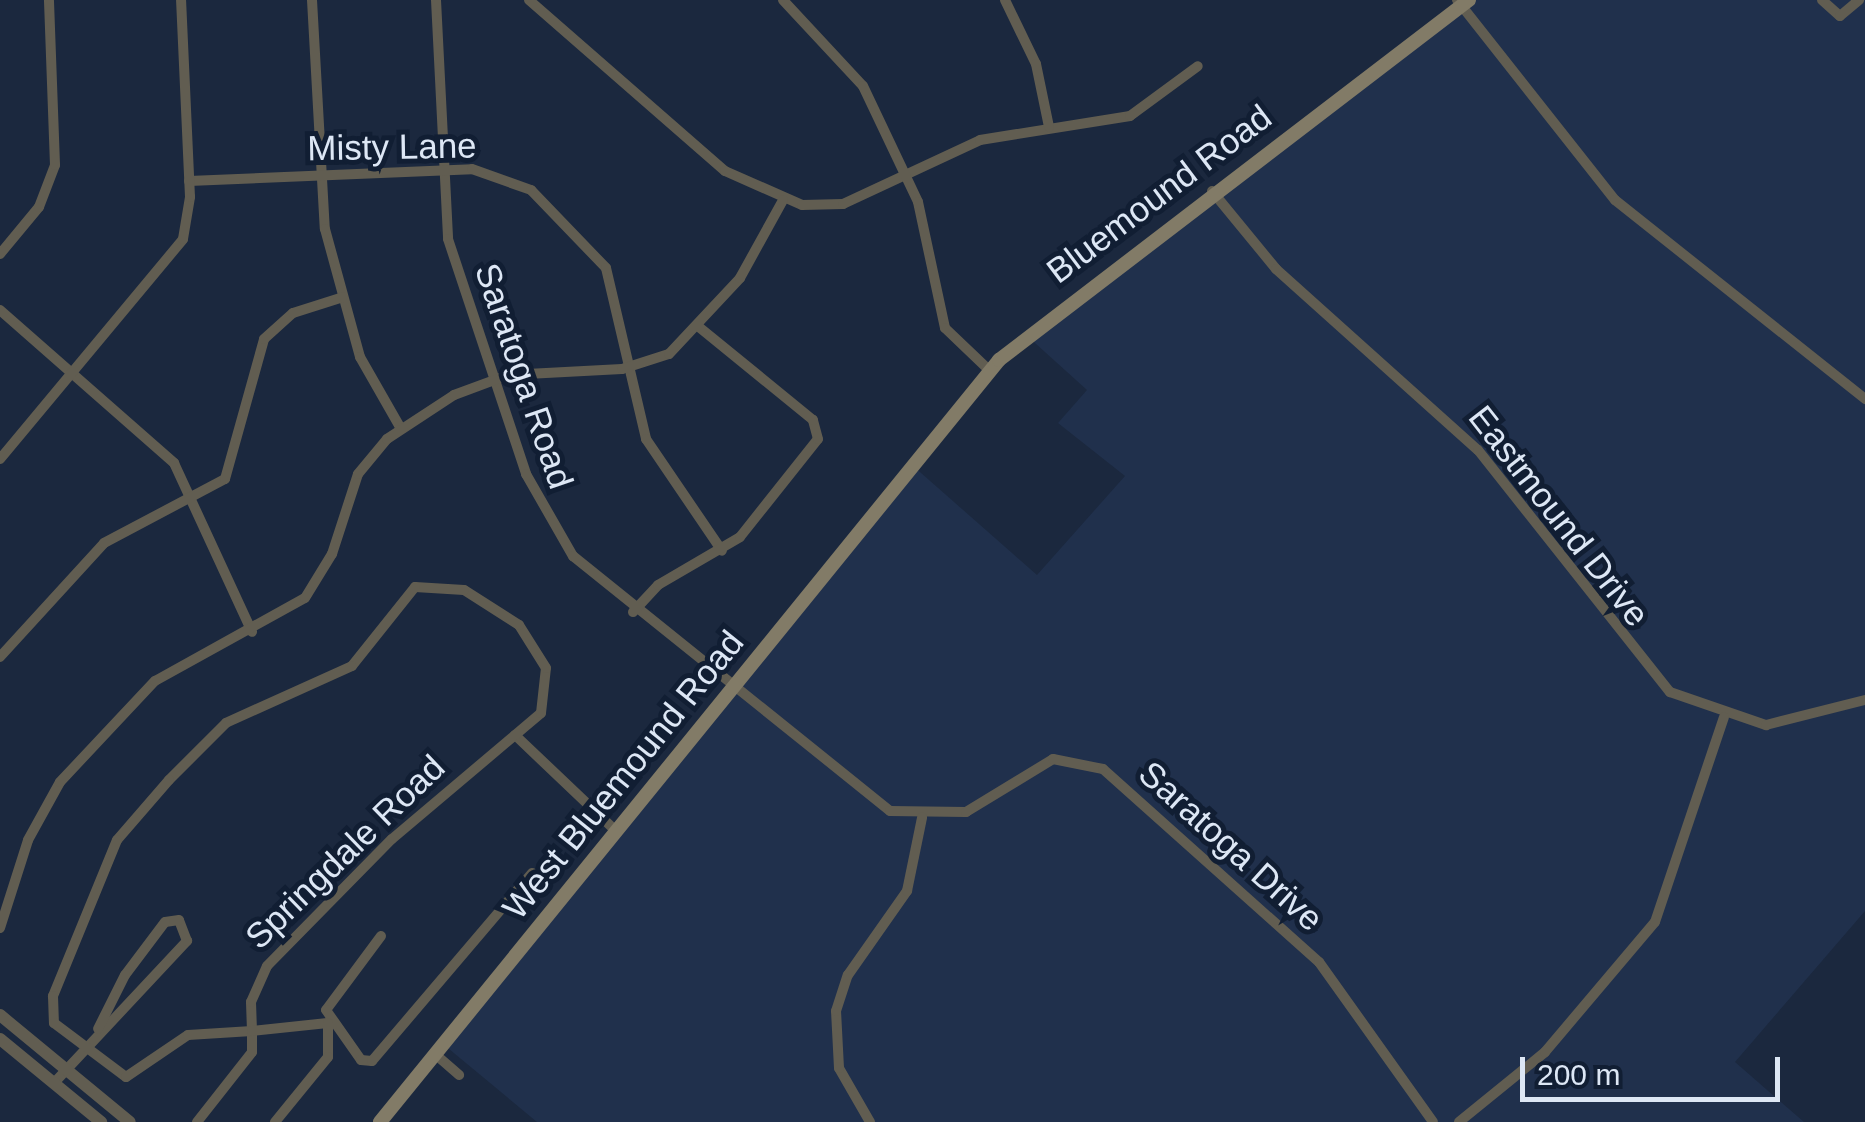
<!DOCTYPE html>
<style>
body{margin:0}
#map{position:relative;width:1865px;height:1122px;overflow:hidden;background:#1b283e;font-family:Helvetica,sans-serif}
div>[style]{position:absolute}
.built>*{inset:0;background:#20304c}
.minor>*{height:10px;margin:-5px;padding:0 5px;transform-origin:5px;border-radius:5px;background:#615d51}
.tertiary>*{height:12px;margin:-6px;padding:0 6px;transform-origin:6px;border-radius:6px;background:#615d51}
.secondary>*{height:14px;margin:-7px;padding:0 7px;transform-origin:7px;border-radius:7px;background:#827b67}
span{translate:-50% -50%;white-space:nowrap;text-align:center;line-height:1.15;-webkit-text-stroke:10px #111e33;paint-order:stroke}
.street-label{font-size:35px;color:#dde7f5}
.scale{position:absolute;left:1520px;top:1057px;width:260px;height:45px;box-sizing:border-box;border:5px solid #dde7f5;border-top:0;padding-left:12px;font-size:30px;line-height:35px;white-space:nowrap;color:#dde7f5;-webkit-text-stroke:8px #111e33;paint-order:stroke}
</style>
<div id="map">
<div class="built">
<i style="clip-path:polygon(1469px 0,1865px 0,1865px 911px,1735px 1062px,1804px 1122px,537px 1122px,443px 1044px,912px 465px,1037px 575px,1125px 476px,1058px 423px,1087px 390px,1025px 334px)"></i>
</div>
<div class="minor">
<i style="left:312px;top:0;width:229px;rotate:86.8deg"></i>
<i style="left:325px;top:229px;width:133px;rotate:74.7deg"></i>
<i style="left:360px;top:357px;width:83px;rotate:60.3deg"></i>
<i style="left:436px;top:0;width:239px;rotate:87.1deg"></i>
<i style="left:448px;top:239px;width:248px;rotate:71.6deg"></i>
<i style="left:526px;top:474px;width:95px;rotate:60.2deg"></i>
<i style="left:573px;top:556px;width:407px;rotate:38.8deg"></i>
<i style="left:890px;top:811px;width:76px;rotate:0.8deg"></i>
<i style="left:966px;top:812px;width:102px;rotate:-31.3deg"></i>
<i style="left:1053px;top:759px;width:51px;rotate:11.3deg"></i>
<i style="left:1103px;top:769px;width:290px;rotate:41.8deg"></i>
<i style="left:1319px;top:962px;width:196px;rotate:54.5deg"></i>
<i style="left:529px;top:0;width:260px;rotate:41.1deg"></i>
<i style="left:725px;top:171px;width:84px;rotate:23.8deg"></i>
<i style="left:802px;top:205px;width:41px;rotate:-1.4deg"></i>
<i style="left:843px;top:204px;width:151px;rotate:-25deg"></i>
<i style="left:980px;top:140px;width:152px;rotate:-9.1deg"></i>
<i style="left:1130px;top:116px;width:84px;rotate:-36.3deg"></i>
<i style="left:783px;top:0;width:117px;rotate:47.1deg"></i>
<i style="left:863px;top:86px;width:128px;rotate:64.6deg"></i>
<i style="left:918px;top:202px;width:129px;rotate:77.9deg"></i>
<i style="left:945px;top:328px;width:61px;rotate:43.7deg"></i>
<i style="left:1005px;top:0;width:71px;rotate:64.2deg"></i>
<i style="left:1036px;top:64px;width:64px;rotate:78.3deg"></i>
<i style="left:1457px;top:0;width:255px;rotate:51.7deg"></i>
<i style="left:1615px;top:200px;width:320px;rotate:38.5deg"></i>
<i style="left:1822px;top:0;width:24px;rotate:42deg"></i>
<i style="left:1840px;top:16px;width:25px;rotate:-40deg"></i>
<i style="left:189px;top:181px;width:283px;rotate:-2.4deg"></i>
<i style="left:472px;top:169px;width:63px;rotate:19.6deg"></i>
<i style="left:531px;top:190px;width:108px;rotate:46.1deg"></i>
<i style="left:606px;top:268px;width:176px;rotate:76.8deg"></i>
<i style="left:646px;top:439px;width:135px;rotate:55.8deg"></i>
<i style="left:1212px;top:191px;width:101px;rotate:50.6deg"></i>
<i style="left:1276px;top:269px;width:271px;rotate:41.9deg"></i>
<i style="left:1478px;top:450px;width:309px;rotate:51.6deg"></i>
<i style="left:1670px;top:692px;width:102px;rotate:19deg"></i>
<i style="left:1766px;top:725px;width:102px;rotate:-14.2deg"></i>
<i style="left:0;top:254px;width:61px;rotate:-50.3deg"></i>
<i style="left:39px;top:207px;width:45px;rotate:-69.1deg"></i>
<i style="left:55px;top:165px;width:165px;rotate:-92.1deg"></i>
<i style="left:0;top:310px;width:232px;rotate:41.3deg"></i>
<i style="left:174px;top:463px;width:186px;rotate:65.2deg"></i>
<i style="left:0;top:459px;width:286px;rotate:-50.2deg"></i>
<i style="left:183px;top:239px;width:43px;rotate:-80.5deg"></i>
<i style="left:190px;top:197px;width:197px;rotate:-92.6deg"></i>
<i style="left:633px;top:612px;width:37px;rotate:-47deg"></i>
<i style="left:658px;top:585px;width:95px;rotate:-30.3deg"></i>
<i style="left:740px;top:537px;width:125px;rotate:-51.5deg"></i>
<i style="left:818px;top:439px;width:20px;rotate:-105deg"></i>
<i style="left:813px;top:420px;width:147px;rotate:-140.8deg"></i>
<i style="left:0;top:657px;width:154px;rotate:-47.6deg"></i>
<i style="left:104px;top:543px;width:137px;rotate:-27.9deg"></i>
<i style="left:225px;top:479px;width:145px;rotate:-74.4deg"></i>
<i style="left:264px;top:339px;width:39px;rotate:-42deg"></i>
<i style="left:293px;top:313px;width:52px;rotate:-17.7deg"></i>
<i style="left:515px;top:735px;width:141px;rotate:43.6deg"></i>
<i style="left:0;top:928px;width:92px;rotate:-72.3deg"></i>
<i style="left:28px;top:840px;width:66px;rotate:-61.1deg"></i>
<i style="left:60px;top:782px;width:139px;rotate:-46.8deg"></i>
<i style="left:155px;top:681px;width:171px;rotate:-29deg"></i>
<i style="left:305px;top:598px;width:52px;rotate:-58.5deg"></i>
<i style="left:332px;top:554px;width:84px;rotate:-72deg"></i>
<i style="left:358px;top:474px;width:45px;rotate:-50.4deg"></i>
<i style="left:387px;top:439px;width:80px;rotate:-33.3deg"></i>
<i style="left:454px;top:395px;width:58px;rotate:-20.3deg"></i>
<i style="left:508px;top:375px;width:114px;rotate:-3deg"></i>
<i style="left:622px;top:369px;width:49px;rotate:-17.7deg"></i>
<i style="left:669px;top:354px;width:104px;rotate:-46.9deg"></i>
<i style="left:740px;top:278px;width:89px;rotate:-61.1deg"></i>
<i style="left:381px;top:936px;width:92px;rotate:126.6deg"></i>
<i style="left:326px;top:1010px;width:61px;rotate:55deg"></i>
<i style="left:361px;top:1060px;width:11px;rotate:5deg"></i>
<i style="left:372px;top:1061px;width:247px;rotate:-49.6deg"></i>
<i style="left:435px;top:1054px;width:32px;rotate:41deg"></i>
<i style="left:54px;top:1083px;width:195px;rotate:-46.9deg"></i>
<i style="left:187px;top:941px;width:22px;rotate:-111deg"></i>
<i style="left:179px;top:920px;width:14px;rotate:172deg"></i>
<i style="left:165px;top:922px;width:66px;rotate:127deg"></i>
<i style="left:125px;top:975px;width:60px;rotate:116.6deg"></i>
<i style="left:197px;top:1122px;width:89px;rotate:-51.8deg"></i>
<i style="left:252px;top:1052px;width:21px;rotate:-90deg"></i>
<i style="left:252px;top:1031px;width:29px;rotate:-92deg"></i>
<i style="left:251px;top:1002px;width:39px;rotate:-66deg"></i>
<i style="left:267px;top:966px;width:178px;rotate:-45.5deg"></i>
<i style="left:392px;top:839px;width:195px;rotate:-40.2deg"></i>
<i style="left:541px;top:713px;width:45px;rotate:-83.7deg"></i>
<i style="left:546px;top:668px;width:51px;rotate:-122.1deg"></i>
<i style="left:519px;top:625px;width:65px;rotate:-147.5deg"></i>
<i style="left:464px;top:590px;width:49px;rotate:-176.5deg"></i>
<i style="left:415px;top:587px;width:101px;rotate:128.6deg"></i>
<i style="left:352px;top:666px;width:138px;rotate:155.7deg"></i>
<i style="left:226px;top:723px;width:81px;rotate:135deg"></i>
<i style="left:169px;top:780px;width:79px;rotate:130.9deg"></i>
<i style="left:117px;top:840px;width:169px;rotate:112.3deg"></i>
<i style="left:53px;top:996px;width:27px;rotate:88deg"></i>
<i style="left:54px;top:1023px;width:90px;rotate:36.9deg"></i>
<i style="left:126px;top:1077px;width:75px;rotate:-34.1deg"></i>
<i style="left:188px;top:1035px;width:64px;rotate:-3.6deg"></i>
<i style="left:252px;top:1031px;width:76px;rotate:-6deg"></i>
<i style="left:328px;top:1023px;width:34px;rotate:90deg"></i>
<i style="left:328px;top:1057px;width:84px;rotate:129.2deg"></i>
<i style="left:870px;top:1122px;width:62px;rotate:-119.9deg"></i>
<i style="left:839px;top:1068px;width:57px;rotate:-93deg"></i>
<i style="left:836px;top:1011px;width:38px;rotate:-72deg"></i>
<i style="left:848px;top:975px;width:103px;rotate:-54.9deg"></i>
<i style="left:907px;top:891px;width:75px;rotate:-78.4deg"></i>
<i style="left:1459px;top:1122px;width:111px;rotate:-39.1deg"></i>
<i style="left:1545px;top:1052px;width:170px;rotate:-49.8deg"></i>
<i style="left:1655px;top:922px;width:216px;rotate:-71.4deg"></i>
</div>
<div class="tertiary">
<i style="left:0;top:1015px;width:168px;rotate:39.5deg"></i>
<i style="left:0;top:1039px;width:131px;rotate:39.4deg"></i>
</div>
<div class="secondary">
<i style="left:380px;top:1122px;width:982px;rotate:-50.91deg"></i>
<i style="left:999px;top:360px;width:592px;rotate:-37.45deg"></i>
</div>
<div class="street-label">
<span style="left:392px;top:147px;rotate:-1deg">Misty Lane</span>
<span style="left:1159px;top:194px;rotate:-37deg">Bluemound Road</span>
<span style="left:524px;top:376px;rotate:71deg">Saratoga Road</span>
<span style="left:1559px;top:516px;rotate:52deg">Eastmound Drive</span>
<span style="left:623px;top:775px;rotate:-51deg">West Bluemound Road</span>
<span style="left:1231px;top:846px;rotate:42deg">Saratoga Drive</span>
<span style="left:345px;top:852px;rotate:-44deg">Springdale Road</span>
</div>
<div class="scale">200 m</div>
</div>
